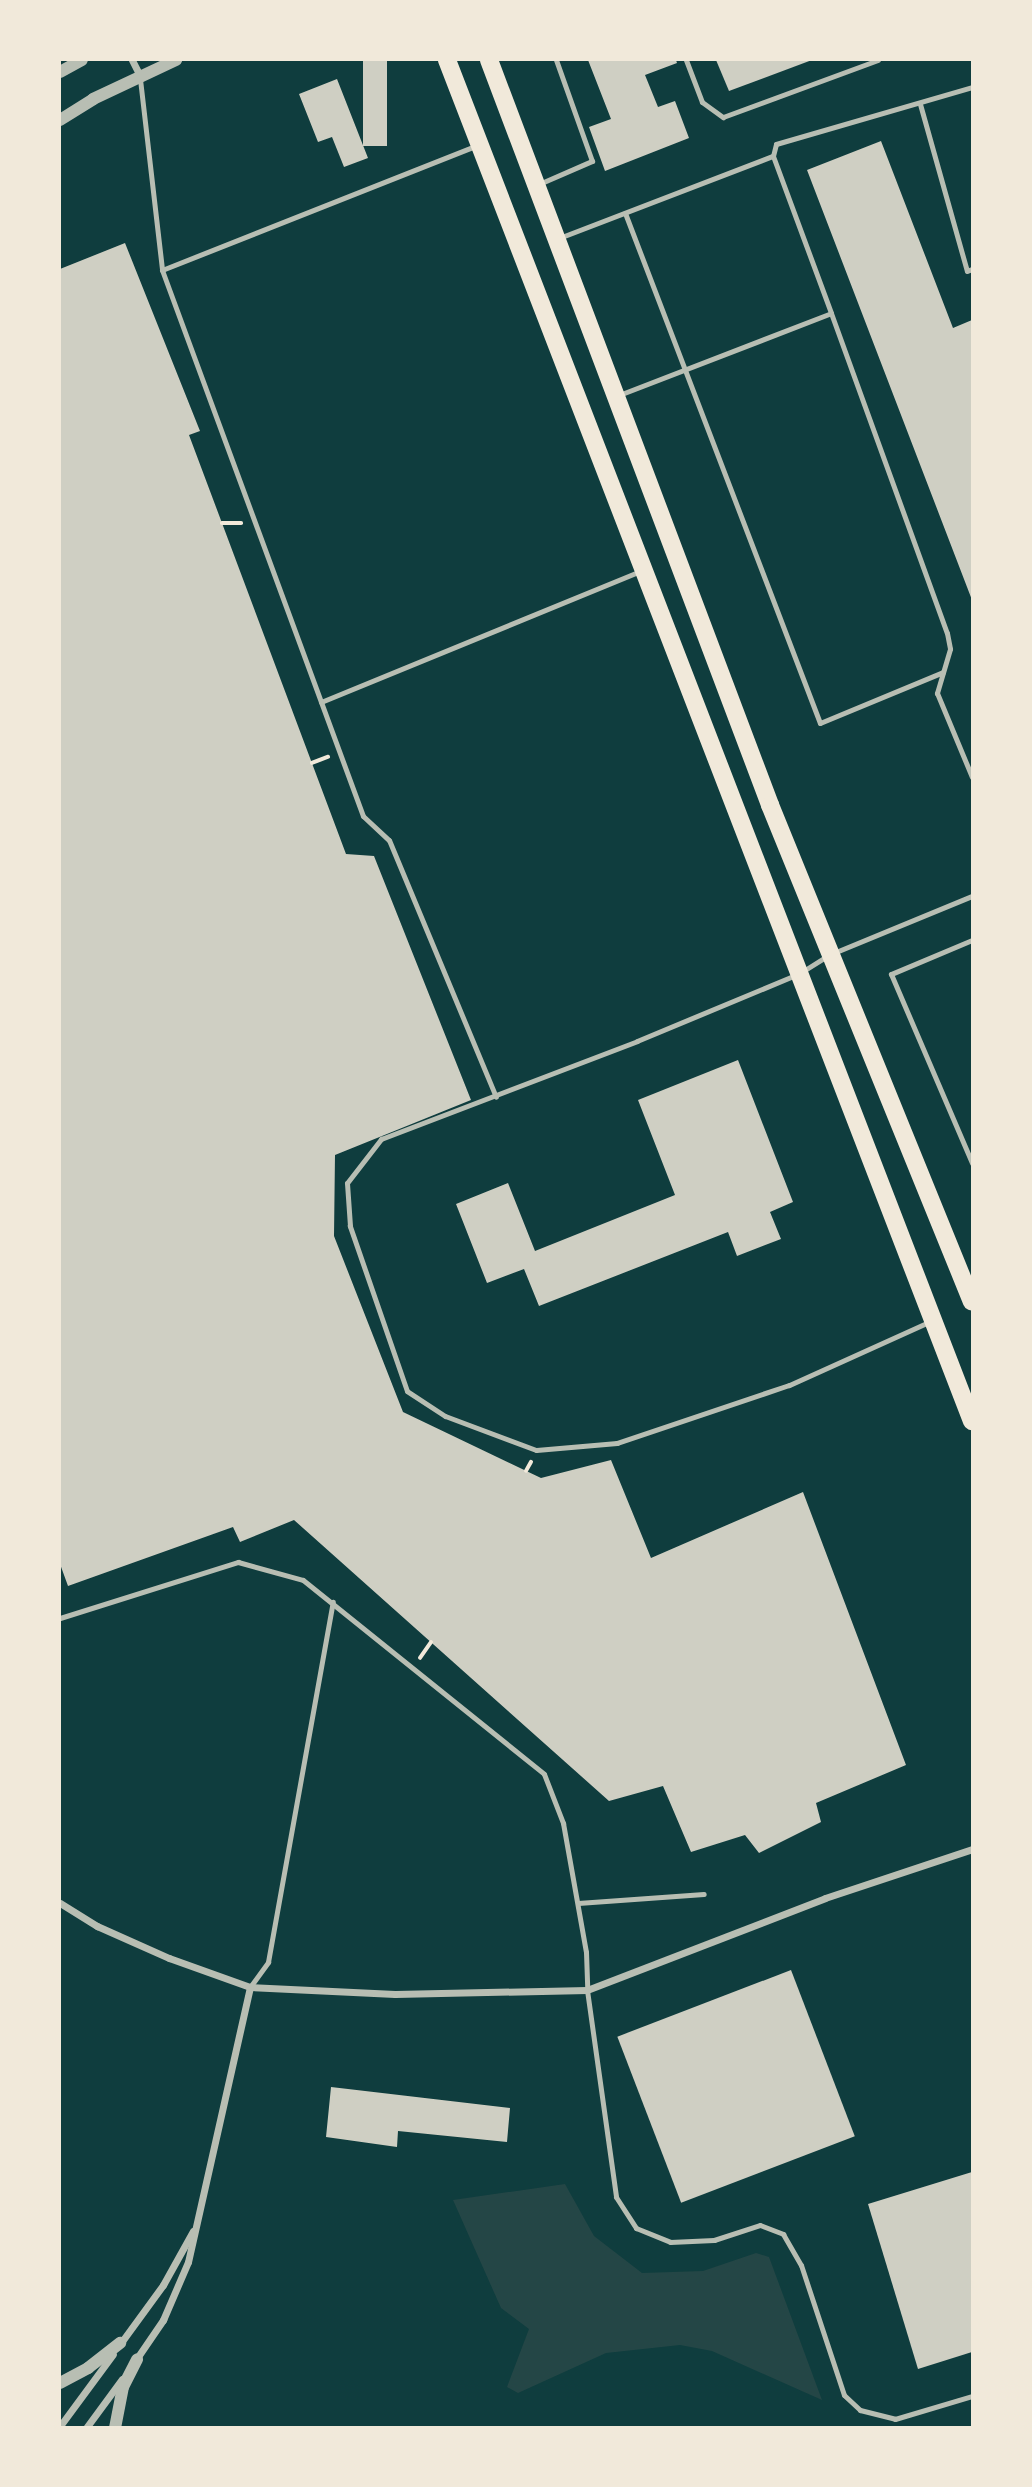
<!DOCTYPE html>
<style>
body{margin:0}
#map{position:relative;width:1032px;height:2487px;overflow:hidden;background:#0f3d3e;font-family:Montserrat,sans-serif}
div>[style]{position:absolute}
.green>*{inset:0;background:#244646}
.building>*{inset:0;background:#cfcfc3;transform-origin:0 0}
.path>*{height:3.5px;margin:-1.75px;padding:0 1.75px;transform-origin:1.75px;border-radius:1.75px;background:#f1e9da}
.service>*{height:5px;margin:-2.5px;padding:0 2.5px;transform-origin:2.5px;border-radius:2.5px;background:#b8beb3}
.minor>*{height:7px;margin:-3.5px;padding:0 3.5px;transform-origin:3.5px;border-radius:3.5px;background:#b8beb3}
.tertiary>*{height:12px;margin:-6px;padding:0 6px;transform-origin:6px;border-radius:6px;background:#b8beb3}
.primary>*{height:18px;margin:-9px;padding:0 9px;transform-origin:9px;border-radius:9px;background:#f1e9da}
span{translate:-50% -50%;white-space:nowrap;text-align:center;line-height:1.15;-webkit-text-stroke:7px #f1e9da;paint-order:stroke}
.frame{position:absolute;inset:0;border:61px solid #f1e9da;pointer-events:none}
</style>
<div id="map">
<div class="green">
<i style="clip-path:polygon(565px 2184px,594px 2236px,642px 2273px,703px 2271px,756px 2253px,769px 2257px,822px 2400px,712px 2351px,680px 2345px,606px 2353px,518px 2393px,507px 2387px,529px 2329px,501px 2308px,453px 2200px)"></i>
</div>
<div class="building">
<i style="left:363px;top:60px;width:24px;height:86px"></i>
<i style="clip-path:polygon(588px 60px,676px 60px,677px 63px,645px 75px,658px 107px,675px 101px,689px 138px,605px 171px,589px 127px,611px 119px)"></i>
<i style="clip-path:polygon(716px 60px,812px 60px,729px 91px)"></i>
<i style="clip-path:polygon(337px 79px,368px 158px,344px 167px,332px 137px,318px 142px,299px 94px)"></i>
<i style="clip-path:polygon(881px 141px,953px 328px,972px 320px,972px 600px,807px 170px)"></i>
<i style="clip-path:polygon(125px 243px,200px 431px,189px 435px,346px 854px,374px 856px,471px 1100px,335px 1155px,334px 1236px,403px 1412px,541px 1478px,611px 1460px,651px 1558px,803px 1492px,906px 1765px,816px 1803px,821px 1822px,759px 1853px,745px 1835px,691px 1852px,663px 1786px,609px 1801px,294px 1520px,240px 1542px,233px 1527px,68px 1586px,60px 1564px,60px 269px)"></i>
<i style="clip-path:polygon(738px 1060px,793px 1202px,770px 1212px,781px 1239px,737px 1256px,728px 1232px,539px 1306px,524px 1269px,487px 1283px,456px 1204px,508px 1183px,535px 1251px,675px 1195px,638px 1100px)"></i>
<i style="left:791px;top:1970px;width:178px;height:186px;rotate:69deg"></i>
<i style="clip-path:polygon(331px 2087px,510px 2108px,507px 2142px,398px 2131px,397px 2147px,326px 2137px)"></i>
<i style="clip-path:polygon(972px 2172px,972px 2352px,918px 2369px,868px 2204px)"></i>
</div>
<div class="path">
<i style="left:222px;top:523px;width:19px"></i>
<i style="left:312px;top:763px;width:17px;rotate:-21deg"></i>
<i style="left:526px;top:1471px;width:10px;rotate:-61deg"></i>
<i style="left:420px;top:1658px;width:19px;rotate:-55deg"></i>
</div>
<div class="service">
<i style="left:686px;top:60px;width:45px;rotate:69.1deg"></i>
<i style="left:702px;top:102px;width:26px;rotate:36deg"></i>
<i style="left:723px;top:117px;width:165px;rotate:-20.2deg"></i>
<i style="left:140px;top:79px;width:192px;rotate:83.4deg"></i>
<i style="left:162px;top:270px;width:582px;rotate:69.79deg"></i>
<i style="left:363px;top:816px;width:35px;rotate:43deg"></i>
<i style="left:389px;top:840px;width:278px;rotate:67.4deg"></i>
<i style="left:920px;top:104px;width:173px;rotate:74.3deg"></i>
<i style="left:967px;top:271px;width:5px;rotate:-22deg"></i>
<i style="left:773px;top:156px;width:12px;rotate:-76deg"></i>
<i style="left:776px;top:144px;width:204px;rotate:-16.2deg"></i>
<i style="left:539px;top:184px;width:58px;rotate:-23.5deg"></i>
<i style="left:592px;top:161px;width:107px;rotate:-109.6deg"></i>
<i style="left:625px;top:213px;width:546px;rotate:69.08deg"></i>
<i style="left:820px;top:723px;width:133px;rotate:-22.5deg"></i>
<i style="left:559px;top:238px;width:229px;rotate:-21deg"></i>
<i style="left:773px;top:156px;width:167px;rotate:69.7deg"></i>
<i style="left:162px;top:270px;width:340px;rotate:-21.6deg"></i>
<i style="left:619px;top:395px;width:227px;rotate:-21.1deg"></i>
<i style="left:831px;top:313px;width:340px;rotate:70.1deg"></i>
<i style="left:947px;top:633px;width:16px;rotate:79deg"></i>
<i style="left:950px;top:649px;width:46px;rotate:106.5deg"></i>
<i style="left:937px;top:693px;width:91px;rotate:67.4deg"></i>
<i style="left:321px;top:702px;width:346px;rotate:-22.3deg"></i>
<i style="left:972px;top:940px;width:88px;rotate:157.2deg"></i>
<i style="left:891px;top:974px;width:206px;rotate:66.8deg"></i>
<i style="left:931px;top:1321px;width:156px;rotate:155.7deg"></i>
<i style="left:789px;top:1385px;width:182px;rotate:161.4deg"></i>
<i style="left:617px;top:1443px;width:81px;rotate:175.1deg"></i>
<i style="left:536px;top:1450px;width:97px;rotate:-159.5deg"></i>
<i style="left:445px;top:1416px;width:45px;rotate:-146.7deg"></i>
<i style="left:407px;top:1391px;width:175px;rotate:-109.1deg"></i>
<i style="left:350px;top:1226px;width:43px;rotate:-94deg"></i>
<i style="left:347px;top:1183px;width:56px;rotate:-52.3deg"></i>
<i style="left:381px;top:1139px;width:274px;rotate:-20.9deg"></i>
<i style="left:637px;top:1041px;width:177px;rotate:-22.6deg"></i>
<i style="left:800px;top:973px;width:36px;rotate:-32deg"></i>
<i style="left:831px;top:954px;width:152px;rotate:-22.4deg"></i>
<i style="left:60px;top:1618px;width:187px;rotate:-17.5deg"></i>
<i style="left:238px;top:1562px;width:67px;rotate:15.5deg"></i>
<i style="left:303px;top:1580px;width:309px;rotate:38.8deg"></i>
<i style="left:544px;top:1774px;width:53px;rotate:68.8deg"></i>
<i style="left:563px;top:1823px;width:131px;rotate:79.9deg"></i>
<i style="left:586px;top:1952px;width:38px;rotate:88deg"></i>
<i style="left:587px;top:1990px;width:209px;rotate:82deg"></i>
<i style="left:616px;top:2197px;width:37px;rotate:57deg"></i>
<i style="left:636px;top:2228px;width:37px;rotate:22deg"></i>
<i style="left:670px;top:2242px;width:44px;rotate:-2.6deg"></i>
<i style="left:714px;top:2240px;width:48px;rotate:-18.1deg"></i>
<i style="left:760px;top:2225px;width:25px;rotate:21deg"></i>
<i style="left:783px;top:2234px;width:36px;rotate:60deg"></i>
<i style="left:801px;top:2265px;width:137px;rotate:71.7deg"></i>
<i style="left:844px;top:2395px;width:22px;rotate:43deg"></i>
<i style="left:860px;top:2410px;width:36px;rotate:14deg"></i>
<i style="left:895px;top:2419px;width:80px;rotate:-16.6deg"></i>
<i style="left:578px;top:1903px;width:126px;rotate:-4.1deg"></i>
<i style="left:250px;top:1987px;width:31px;rotate:-54deg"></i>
<i style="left:268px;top:1962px;width:366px;rotate:-79.8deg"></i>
</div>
<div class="minor">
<i style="left:132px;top:60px;width:18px;rotate:63deg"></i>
<i style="left:60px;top:1903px;width:44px;rotate:31.9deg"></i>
<i style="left:97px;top:1926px;width:79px;rotate:24deg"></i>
<i style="left:169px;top:1958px;width:86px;rotate:19.7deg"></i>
<i style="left:250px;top:1987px;width:145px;rotate:2.8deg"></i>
<i style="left:395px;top:1994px;width:192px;rotate:-1.2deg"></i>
<i style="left:587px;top:1990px;width:255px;rotate:-21.1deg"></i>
<i style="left:825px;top:1898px;width:155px;rotate:-18.4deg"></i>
<i style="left:120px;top:2344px;width:73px;rotate:-53.9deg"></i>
<i style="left:163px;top:2285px;width:62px;rotate:-60.9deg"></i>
<i style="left:135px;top:2361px;width:50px;rotate:-55.7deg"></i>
<i style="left:163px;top:2320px;width:63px;rotate:-66.7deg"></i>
<i style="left:188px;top:2262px;width:282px;rotate:-77.3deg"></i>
<i style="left:60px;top:2426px;width:89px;rotate:-53.6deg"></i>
<i style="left:86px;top:2428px;width:61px;rotate:-53.7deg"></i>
</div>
<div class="tertiary">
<i style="left:60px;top:72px;width:25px;rotate:-29deg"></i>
<i style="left:60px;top:120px;width:39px;rotate:-32deg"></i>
<i style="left:93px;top:99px;width:92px;rotate:-25.2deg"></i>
<i style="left:60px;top:2383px;width:32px;rotate:-28deg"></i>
<i style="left:88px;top:2368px;width:41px;rotate:-38deg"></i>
<i style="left:115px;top:2428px;width:42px;rotate:-79deg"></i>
<i style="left:123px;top:2387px;width:31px;rotate:-63deg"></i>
</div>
<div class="primary">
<i style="left:447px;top:60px;width:1459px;rotate:68.91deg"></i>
<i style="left:489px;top:60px;width:796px;rotate:69.33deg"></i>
<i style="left:770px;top:805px;width:536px;rotate:67.88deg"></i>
</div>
<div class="frame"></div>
</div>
